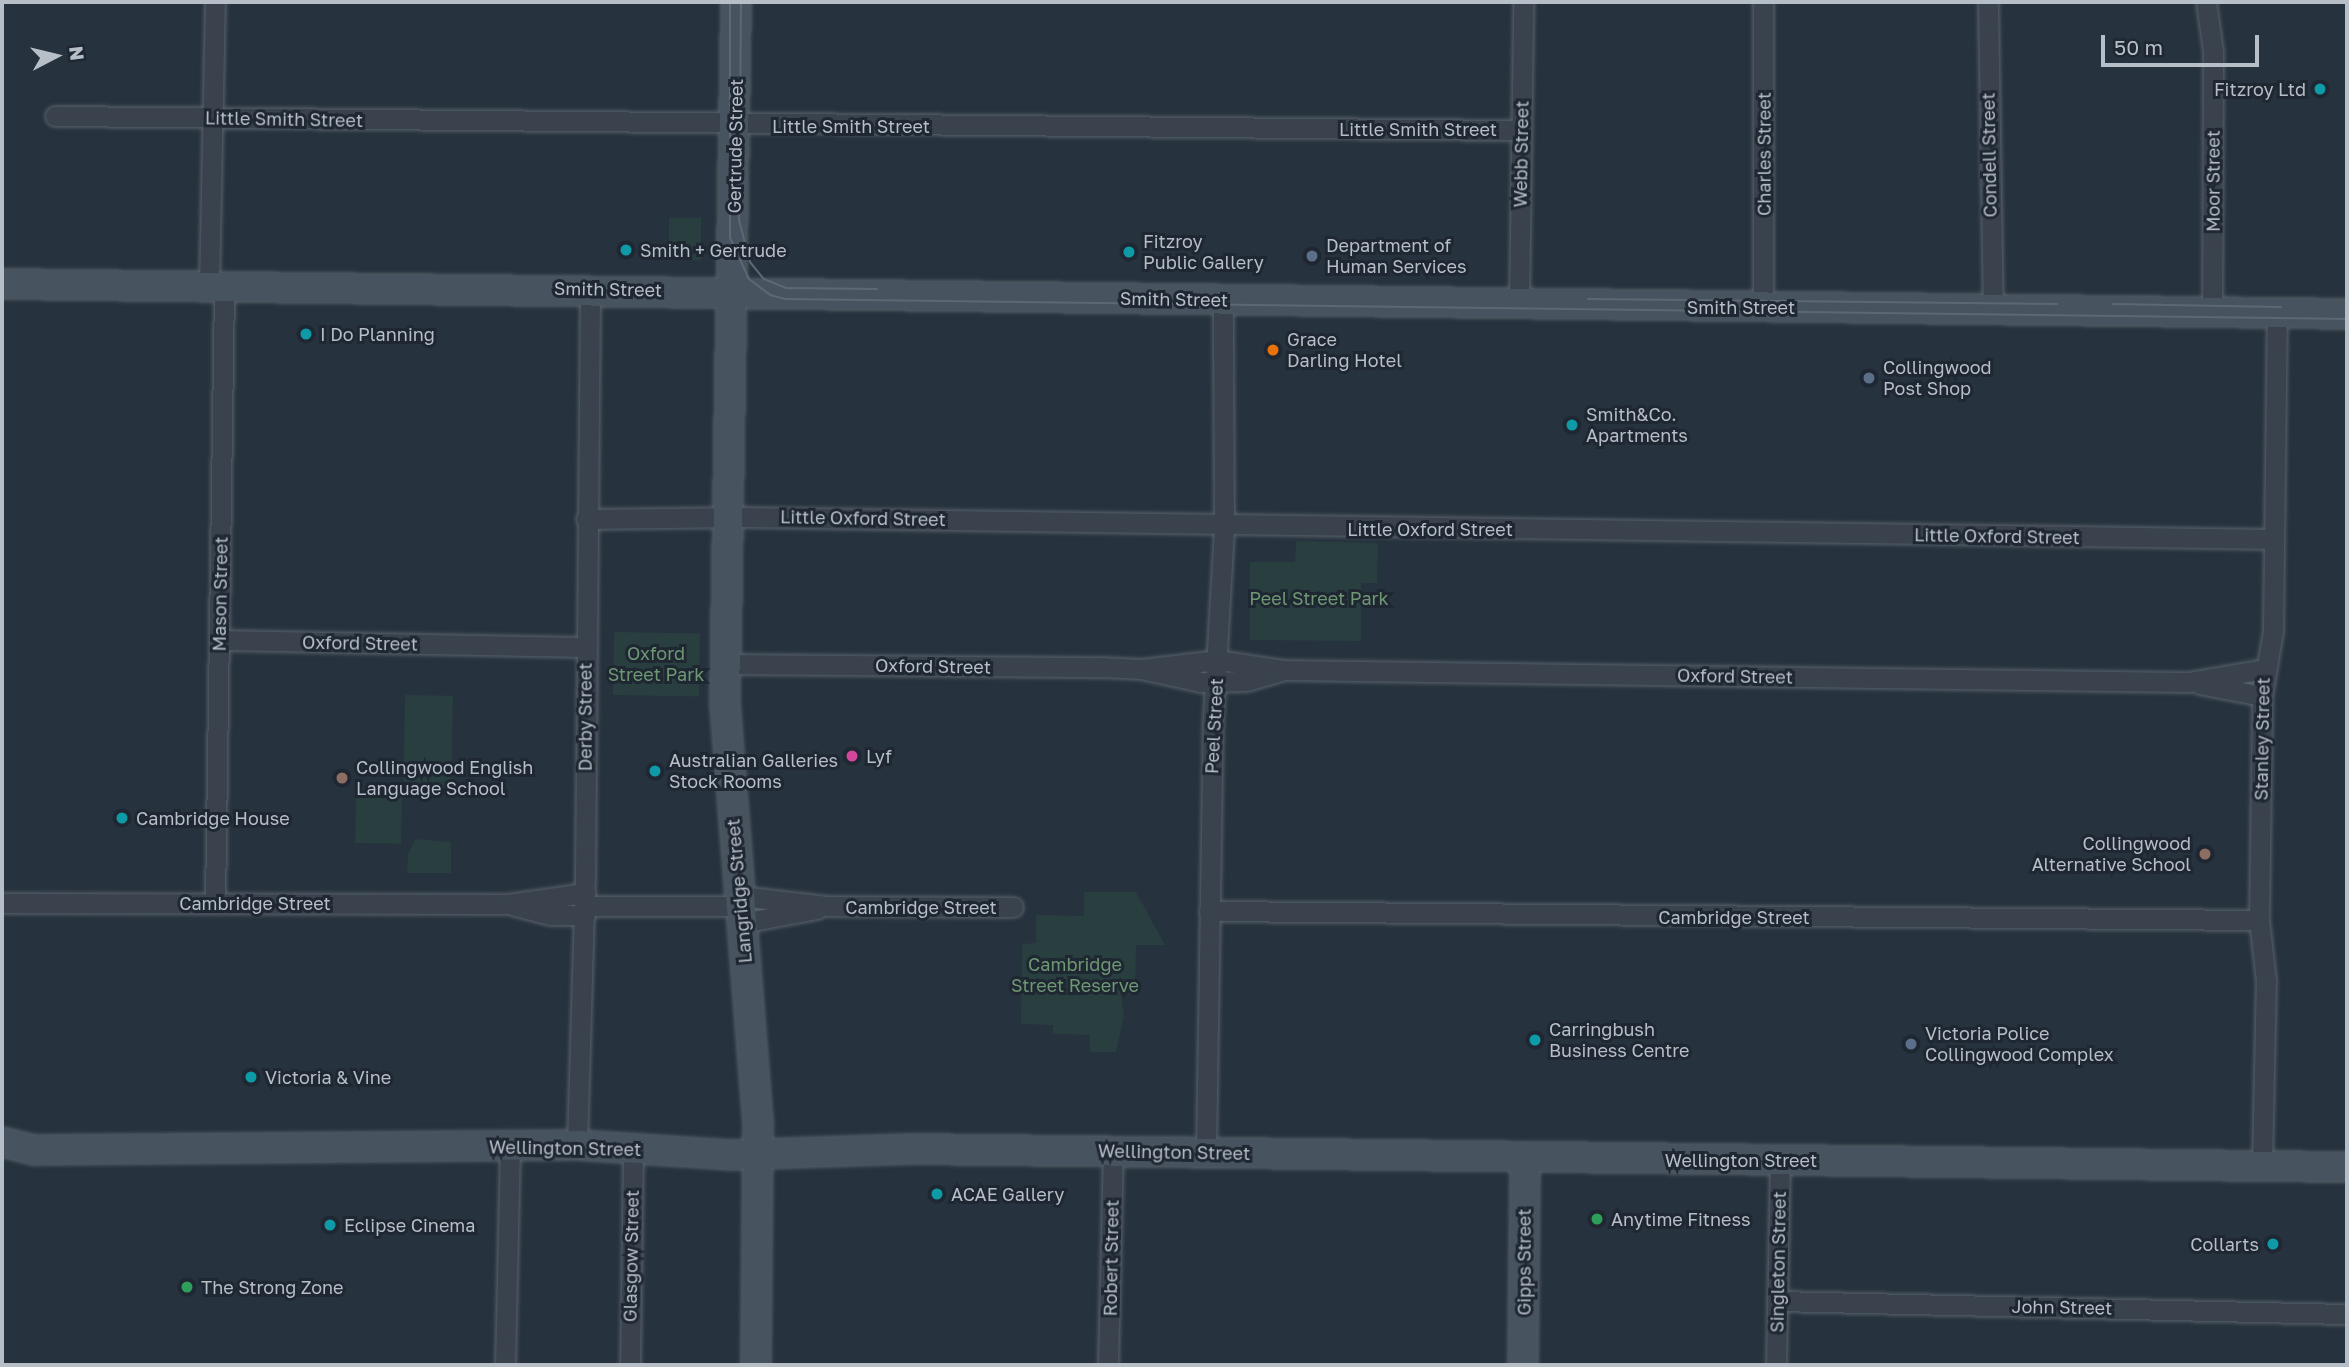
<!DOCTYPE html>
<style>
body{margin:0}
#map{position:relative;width:2349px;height:1367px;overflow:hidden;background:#26323d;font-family:"Golos Text",sans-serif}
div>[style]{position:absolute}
.green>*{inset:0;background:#293f3f;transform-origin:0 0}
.roads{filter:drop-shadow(0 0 2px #58616b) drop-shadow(0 0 2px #58616b)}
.street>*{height:19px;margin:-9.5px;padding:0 9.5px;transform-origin:9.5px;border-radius:9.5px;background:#3a434d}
.secondary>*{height:28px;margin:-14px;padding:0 14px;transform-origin:14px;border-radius:14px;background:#485360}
.tram>*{height:2px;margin:-1px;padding:0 1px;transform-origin:1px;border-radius:1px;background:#5c6874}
.dots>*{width:19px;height:19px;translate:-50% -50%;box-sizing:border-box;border:4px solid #1f2832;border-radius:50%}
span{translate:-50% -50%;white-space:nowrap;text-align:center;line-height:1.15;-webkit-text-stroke:6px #1f2832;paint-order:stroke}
.poi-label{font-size:18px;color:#b6bec8}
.right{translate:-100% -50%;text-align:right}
.left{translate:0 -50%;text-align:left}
.street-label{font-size:18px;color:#b6bec8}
.park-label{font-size:18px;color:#6e9774}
.frame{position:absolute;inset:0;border:4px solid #b6bec8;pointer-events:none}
.north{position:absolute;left:21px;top:21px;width:70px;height:70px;-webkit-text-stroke:5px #1f2832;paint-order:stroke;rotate:83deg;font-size:19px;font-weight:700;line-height:28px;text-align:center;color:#b6bec8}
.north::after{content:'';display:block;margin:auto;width:24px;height:32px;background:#b6bec8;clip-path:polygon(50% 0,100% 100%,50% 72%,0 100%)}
.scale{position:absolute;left:2101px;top:35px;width:158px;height:32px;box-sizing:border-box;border:4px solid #b6bec8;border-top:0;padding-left:9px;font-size:21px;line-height:24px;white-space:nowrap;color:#b6bec8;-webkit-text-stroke:5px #1f2832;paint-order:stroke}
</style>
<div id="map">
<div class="green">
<i style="left:669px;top:218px;width:32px;height:42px"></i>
<i style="clip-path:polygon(1296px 541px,1378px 543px,1377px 583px,1361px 583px,1361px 641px,1250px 640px,1250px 562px,1295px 562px)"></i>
<i style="left:614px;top:632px;width:86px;height:63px;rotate:1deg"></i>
<i style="left:405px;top:695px;width:48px;height:94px;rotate:1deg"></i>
<i style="left:356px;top:797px;width:46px;height:46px;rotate:1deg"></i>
<i style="clip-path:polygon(415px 839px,451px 842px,451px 873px,407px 873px,408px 855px)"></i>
<i style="clip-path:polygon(1084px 892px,1136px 892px,1165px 945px,1136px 945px,1135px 994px,1121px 995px,1124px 1016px,1116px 1052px,1090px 1052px,1090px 1035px,1053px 1034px,1053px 1025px,1021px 1024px,1022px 944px,1036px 943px,1036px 915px,1084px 916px)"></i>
</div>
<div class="roads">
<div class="street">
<i style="left:1763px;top:2px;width:305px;rotate:90deg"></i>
<i style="left:1988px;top:2px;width:306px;rotate:89.1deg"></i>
<i style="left:2206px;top:2px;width:49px;rotate:81.9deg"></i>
<i style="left:2213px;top:51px;width:260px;rotate:90.2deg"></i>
<i style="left:55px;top:116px;width:1466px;rotate:0.55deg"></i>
<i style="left:209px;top:286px;width:284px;rotate:-88.8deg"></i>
<i style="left:1519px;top:306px;width:304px;rotate:-89.2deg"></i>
<i style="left:586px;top:519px;width:155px;rotate:-0.7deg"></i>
<i style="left:741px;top:517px;width:1532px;rotate:0.82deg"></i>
<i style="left:219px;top:640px;width:367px;rotate:1.1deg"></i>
<i style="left:725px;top:664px;width:377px;rotate:0.5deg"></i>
<i style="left:1102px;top:667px;width:39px;rotate:3deg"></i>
<i style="left:1141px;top:669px;width:61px;rotate:12.2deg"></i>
<i style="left:1201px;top:682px;width:45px;rotate:-1.3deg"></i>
<i style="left:1246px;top:681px;width:37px;rotate:-16deg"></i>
<i style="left:1141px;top:669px;width:78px;rotate:-6.7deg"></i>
<i style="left:1218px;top:660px;width:66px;rotate:8.7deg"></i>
<i style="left:1283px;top:670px;width:905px;rotate:0.76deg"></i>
<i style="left:2188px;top:682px;width:77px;rotate:-9.7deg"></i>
<i style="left:2199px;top:684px;width:64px;rotate:10.8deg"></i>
<i style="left:740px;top:896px;width:89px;rotate:6.5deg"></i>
<i style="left:828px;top:906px;width:185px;rotate:0.3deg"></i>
<i style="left:215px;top:902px;width:615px;rotate:-89.16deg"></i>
<i style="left:2px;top:903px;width:506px;rotate:0.11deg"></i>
<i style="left:508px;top:904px;width:78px;rotate:-8.1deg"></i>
<i style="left:512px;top:905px;width:40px;rotate:14.4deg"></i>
<i style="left:551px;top:915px;width:34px"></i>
<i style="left:585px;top:906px;width:156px"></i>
<i style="left:1209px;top:911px;width:1050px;rotate:0.49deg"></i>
<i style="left:742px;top:923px;width:76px;rotate:-10.6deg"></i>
<i style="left:577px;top:1145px;width:267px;rotate:-88.3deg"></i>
<i style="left:585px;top:878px;width:589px;rotate:-89.51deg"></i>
<i style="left:1206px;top:1153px;width:434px;rotate:-89.1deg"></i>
<i style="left:1213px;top:719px;width:192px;rotate:-86.7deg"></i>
<i style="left:1224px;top:527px;width:228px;rotate:-90.3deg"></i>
<i style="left:2262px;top:1166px;width:185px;rotate:-88.8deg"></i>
<i style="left:2266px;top:981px;width:61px;rotate:-96.5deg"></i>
<i style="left:2259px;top:920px;width:224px;rotate:-89.2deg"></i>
<i style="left:2262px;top:696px;width:66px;rotate:-80.4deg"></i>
<i style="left:2273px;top:631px;width:319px;rotate:-89.3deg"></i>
<i style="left:1777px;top:1301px;width:570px;rotate:1.31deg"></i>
<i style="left:505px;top:1365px;width:220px;rotate:-88.7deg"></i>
<i style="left:630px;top:1365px;width:218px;rotate:-89.2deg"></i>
<i style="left:1108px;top:1365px;width:213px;rotate:-88.7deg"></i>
<i style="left:1776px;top:1365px;width:206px;rotate:-88.9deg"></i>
</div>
<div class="secondary">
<i style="left:736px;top:2px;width:702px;rotate:90.9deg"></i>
<i style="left:725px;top:704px;width:419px;rotate:85.5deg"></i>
<i style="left:758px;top:1122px;width:243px;rotate:90.5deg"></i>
<i style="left:2px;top:284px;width:2345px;rotate:0.73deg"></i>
<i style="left:2px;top:1142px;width:33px;rotate:14deg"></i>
<i style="left:34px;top:1150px;width:543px;rotate:-0.53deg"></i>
<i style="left:577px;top:1145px;width:153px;rotate:3.7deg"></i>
<i style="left:730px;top:1155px;width:181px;rotate:-1.9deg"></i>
<i style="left:911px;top:1149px;width:1436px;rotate:0.72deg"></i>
<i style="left:1523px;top:1365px;width:207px;rotate:-89.4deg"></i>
</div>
</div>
<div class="tram">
<i style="left:730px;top:2px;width:236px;rotate:90deg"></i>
<i style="left:730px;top:238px;width:45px;rotate:65.1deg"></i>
<i style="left:749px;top:279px;width:26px;rotate:37deg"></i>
<i style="left:770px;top:295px;width:16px;rotate:15deg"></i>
<i style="left:785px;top:299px;width:1562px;rotate:0.73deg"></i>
<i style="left:741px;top:2px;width:218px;rotate:90.5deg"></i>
<i style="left:739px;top:220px;width:43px;rotate:75.3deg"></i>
<i style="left:750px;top:262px;width:22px;rotate:51deg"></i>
<i style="left:764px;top:279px;width:24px;rotate:22deg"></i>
<i style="left:786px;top:288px;width:91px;rotate:0.6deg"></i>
<i style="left:1588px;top:299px;width:469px;rotate:0.6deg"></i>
<i style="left:2113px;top:304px;width:168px;rotate:1deg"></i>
</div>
<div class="dots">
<i style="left:2320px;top:89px;background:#0f9aa8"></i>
<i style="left:626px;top:250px;background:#0f9aa8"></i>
<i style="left:1129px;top:252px;background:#0f9aa8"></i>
<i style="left:1312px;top:256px;background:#5c6f8a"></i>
<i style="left:306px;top:334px;background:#0f9aa8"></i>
<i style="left:1273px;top:350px;background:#e8710a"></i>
<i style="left:1869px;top:378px;background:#5c6f8a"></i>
<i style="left:1572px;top:425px;background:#0f9aa8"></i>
<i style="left:852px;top:756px;background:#d1479c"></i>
<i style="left:655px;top:771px;background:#0f9aa8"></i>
<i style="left:342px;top:778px;background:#8d6e63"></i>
<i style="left:122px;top:818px;background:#0f9aa8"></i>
<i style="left:2205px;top:854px;background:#8d6e63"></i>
<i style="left:1535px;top:1040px;background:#0f9aa8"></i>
<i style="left:1911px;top:1044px;background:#5c6f8a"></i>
<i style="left:251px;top:1077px;background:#0f9aa8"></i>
<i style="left:937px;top:1194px;background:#0f9aa8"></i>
<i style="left:1597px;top:1219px;background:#2e9e5b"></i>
<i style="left:330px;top:1225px;background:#0f9aa8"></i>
<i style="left:2273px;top:1244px;background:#0f9aa8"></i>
<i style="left:187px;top:1287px;background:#2e9e5b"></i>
</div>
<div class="poi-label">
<span class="right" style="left:2306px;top:89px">Fitzroy Ltd</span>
<span class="left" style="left:1143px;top:252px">Fitzroy<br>Public Gallery</span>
<span class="left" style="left:1326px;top:256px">Department of<br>Human Services</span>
<span class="left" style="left:640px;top:250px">Smith + Gertrude</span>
<span class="left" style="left:320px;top:334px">I Do Planning</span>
<span class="left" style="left:1287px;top:350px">Grace<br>Darling Hotel</span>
<span class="left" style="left:1883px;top:378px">Collingwood<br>Post Shop</span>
<span class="left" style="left:1586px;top:425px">Smith&amp;Co.<br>Apartments</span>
<span class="left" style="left:866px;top:756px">Lyf</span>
<span class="left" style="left:669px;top:771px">Australian Galleries<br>Stock Rooms</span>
<span class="left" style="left:356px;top:778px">Collingwood English<br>Language School</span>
<span class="left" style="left:136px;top:818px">Cambridge House</span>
<span class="right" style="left:2191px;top:854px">Collingwood<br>Alternative School</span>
<span class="left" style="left:1549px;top:1040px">Carringbush<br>Business Centre</span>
<span class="left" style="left:1925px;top:1044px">Victoria Police<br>Collingwood Complex</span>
<span class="left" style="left:265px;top:1077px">Victoria &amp; Vine</span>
<span class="left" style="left:951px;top:1194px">ACAE Gallery</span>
<span class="left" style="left:1611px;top:1219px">Anytime Fitness</span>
<span class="left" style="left:344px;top:1225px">Eclipse Cinema</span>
<span class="right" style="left:2259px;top:1244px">Collarts</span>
<span class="left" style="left:201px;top:1287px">The Strong Zone</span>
</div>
<div class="street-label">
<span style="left:284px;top:119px;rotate:1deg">Little Smith Street</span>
<span style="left:851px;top:126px">Little Smith Street</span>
<span style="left:1418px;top:129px">Little Smith Street</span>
<span style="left:735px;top:146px;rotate:-89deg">Gertrude Street</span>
<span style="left:1521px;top:154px;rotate:-89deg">Webb Street</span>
<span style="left:1764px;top:154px;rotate:-90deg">Charles Street</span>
<span style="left:1989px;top:155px;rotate:-91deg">Condell Street</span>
<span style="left:2213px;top:181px;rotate:-90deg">Moor Street</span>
<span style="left:608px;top:289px;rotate:1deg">Smith Street</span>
<span style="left:1174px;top:299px;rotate:1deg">Smith Street</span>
<span style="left:1741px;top:307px">Smith Street</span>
<span style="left:863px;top:518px;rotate:1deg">Little Oxford Street</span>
<span style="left:1430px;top:529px">Little Oxford Street</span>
<span style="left:1997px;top:536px;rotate:1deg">Little Oxford Street</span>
<span style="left:220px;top:594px;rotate:-89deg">Mason Street</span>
<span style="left:360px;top:643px;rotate:1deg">Oxford Street</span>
<span style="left:933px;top:666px;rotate:1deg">Oxford Street</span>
<span style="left:1735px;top:676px;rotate:1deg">Oxford Street</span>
<span style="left:585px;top:717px;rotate:-90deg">Derby Street</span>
<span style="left:1214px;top:726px;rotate:-87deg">Peel Street</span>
<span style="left:2262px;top:739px;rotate:-89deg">Stanley Street</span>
<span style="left:739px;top:891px;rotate:-95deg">Langridge Street</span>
<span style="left:255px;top:903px">Cambridge Street</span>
<span style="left:921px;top:907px">Cambridge Street</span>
<span style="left:1734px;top:917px">Cambridge Street</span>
<span style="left:565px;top:1148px;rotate:1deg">Wellington Street</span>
<span style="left:1174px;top:1152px;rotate:1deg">Wellington Street</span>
<span style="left:1741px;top:1160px">Wellington Street</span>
<span style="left:631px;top:1256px;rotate:-89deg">Glasgow Street</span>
<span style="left:1111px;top:1258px;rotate:-89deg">Robert Street</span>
<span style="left:1524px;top:1262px;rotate:-90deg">Gipps Street</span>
<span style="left:1778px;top:1262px;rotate:-89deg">Singleton Street</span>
<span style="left:2062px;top:1307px;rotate:1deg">John Street</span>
</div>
<div class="park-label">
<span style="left:1319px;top:598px">Peel Street Park</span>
<span style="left:656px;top:664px">Oxford<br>Street Park</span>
<span style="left:1075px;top:975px">Cambridge<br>Street Reserve</span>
</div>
<div class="frame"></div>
<div class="north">N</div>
<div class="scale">50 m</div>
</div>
